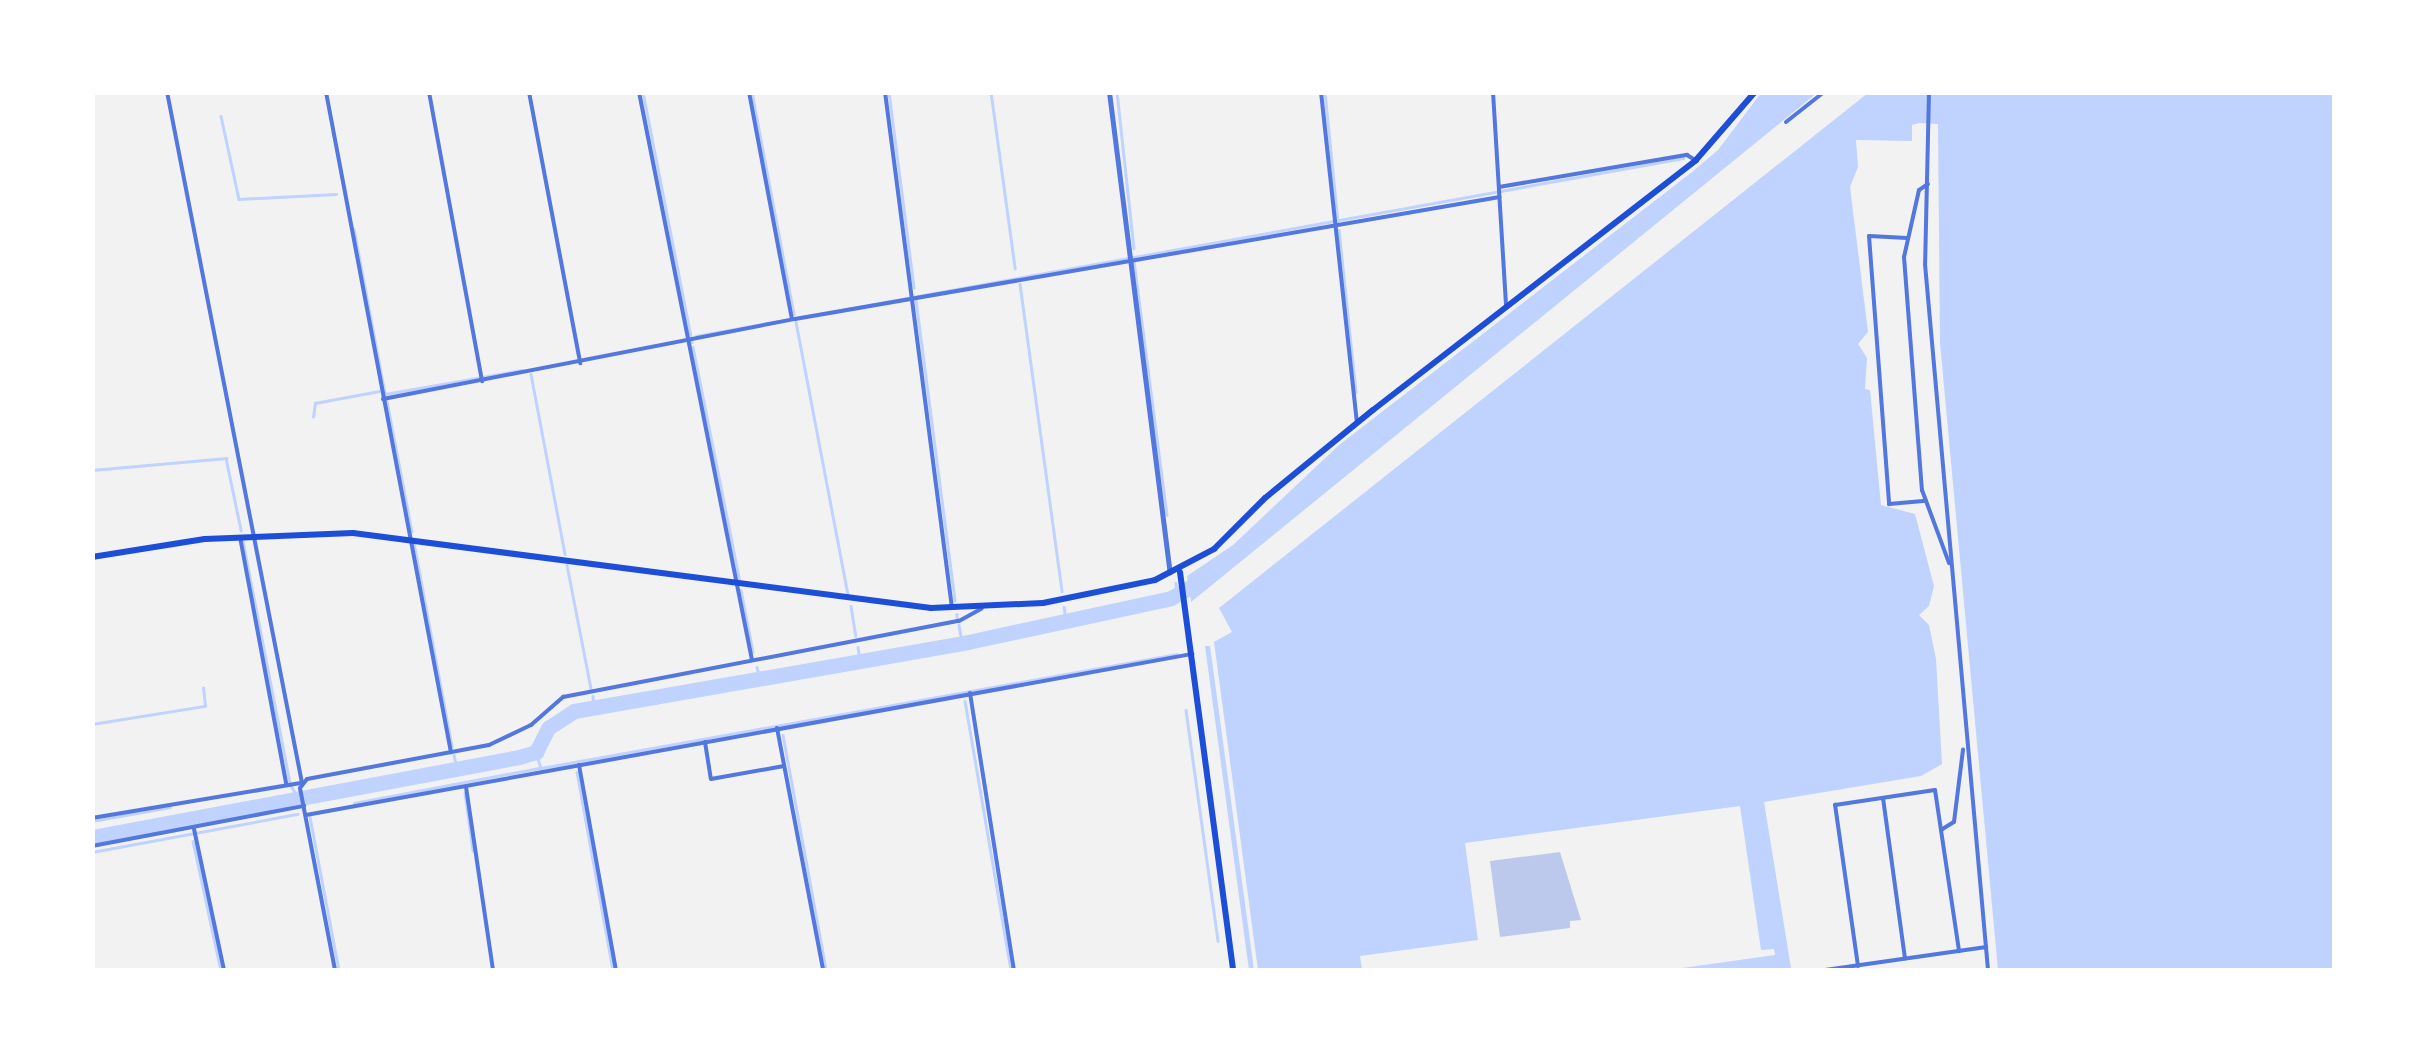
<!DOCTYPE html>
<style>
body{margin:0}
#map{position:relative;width:2427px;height:1063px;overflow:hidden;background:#f2f2f2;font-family:"Titillium Web",sans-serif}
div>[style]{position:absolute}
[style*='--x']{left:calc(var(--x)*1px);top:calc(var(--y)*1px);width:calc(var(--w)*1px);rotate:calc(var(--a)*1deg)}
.water>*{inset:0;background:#bfd3fe}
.stream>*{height:2.5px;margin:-1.25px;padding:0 1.25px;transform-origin:1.25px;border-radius:1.25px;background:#bfd3fe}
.river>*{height:15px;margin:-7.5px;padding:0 7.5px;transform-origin:7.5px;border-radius:7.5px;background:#bfd3fe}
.building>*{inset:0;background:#bdc9ec}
.minor>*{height:4px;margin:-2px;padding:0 2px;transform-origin:2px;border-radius:2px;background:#5277de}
.tertiary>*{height:5px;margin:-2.5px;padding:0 2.5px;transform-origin:2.5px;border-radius:2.5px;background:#5277de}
.secondary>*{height:6px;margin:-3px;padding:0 3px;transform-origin:3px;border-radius:3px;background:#1d4ed8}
span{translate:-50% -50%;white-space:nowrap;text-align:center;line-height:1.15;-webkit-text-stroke:10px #fff;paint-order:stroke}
.frame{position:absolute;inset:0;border:95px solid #fff;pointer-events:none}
</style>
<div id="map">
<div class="water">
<div style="clip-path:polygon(1761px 93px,1817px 93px,1191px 602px,1187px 576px,1233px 545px,1339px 445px,1692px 172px,1718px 150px)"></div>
<div style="clip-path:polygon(1868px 93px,2334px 93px,2334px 970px,1998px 970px,1940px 343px,1938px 124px,1919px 123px,1912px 125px,1912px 141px,1856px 140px,1858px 167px,1850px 187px,1868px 332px,1858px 344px,1867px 358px,1865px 389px,1870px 390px,1881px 505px,1915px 514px,1934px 586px,1929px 606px,1919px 615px,1929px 625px,1936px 659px,1942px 764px,1921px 776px,1764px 802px,1791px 968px,1668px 970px,1775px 955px,1774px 949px,1761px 950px,1740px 806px,1465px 843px,1478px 940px,1360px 956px,1362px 970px,1258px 970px,1214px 642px,1232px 632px,1219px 608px)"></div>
<div style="clip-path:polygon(1205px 646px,1210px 646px,1254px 970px,1249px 970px)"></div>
</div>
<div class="stream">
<div style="--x:643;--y:92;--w:255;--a:78.9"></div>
<div style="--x:752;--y:92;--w:226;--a:79.3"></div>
<div style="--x:889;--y:92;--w:197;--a:82.7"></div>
<div style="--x:991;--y:92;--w:178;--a:82.2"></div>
<div style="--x:1117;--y:92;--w:157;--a:83.8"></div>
<div style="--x:1325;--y:92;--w:131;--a:84.3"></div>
<div style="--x:221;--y:116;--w:85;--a:77.8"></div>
<div style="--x:239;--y:199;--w:97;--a:-3"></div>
<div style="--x:354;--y:229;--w:167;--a:79.3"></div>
<div style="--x:1339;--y:230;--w:163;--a:84"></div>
<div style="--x:1134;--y:261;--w:256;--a:82.6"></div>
<div style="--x:1020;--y:284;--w:310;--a:82.2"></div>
<div style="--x:916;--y:300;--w:303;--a:82.6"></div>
<div style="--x:796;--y:322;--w:277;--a:79.2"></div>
<div style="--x:696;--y:336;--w:1003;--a:-10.22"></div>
<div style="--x:693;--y:347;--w:236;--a:78.7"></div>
<div style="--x:531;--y:374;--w:183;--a:79.3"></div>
<div style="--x:385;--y:394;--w:139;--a:-9.9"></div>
<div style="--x:387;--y:401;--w:133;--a:79.2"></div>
<div style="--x:313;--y:417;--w:14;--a:-82"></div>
<div style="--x:315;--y:403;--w:65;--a:-10.6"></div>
<div style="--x:92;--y:470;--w:135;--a:-5.1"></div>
<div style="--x:226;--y:458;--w:74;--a:78.2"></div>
<div style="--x:243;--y:541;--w:247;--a:79"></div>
<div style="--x:414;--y:543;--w:207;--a:79.4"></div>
<div style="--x:567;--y:565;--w:125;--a:79"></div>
<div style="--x:1176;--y:583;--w:12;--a:81"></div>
<div style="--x:741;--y:590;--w:63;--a:79"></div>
<div style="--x:851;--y:606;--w:30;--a:81"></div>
<div style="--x:1064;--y:607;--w:13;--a:81"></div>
<div style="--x:957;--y:614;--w:3;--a:90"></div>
<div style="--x:959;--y:625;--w:17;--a:80"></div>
<div style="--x:858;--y:647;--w:12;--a:81"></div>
<div style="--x:757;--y:667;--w:8;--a:76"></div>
<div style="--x:593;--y:696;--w:10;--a:84"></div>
<div style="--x:965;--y:701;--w:273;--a:80.3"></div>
<div style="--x:1186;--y:710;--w:233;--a:82.1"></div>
<div style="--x:92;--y:724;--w:114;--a:-9.1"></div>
<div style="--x:205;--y:706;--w:18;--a:-96"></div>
<div style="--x:783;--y:735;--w:239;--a:79.6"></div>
<div style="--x:536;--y:752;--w:17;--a:73"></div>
<div style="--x:541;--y:768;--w:646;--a:-10.16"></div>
<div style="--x:454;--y:755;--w:14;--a:78"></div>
<div style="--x:577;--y:772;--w:201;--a:79.7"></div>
<div style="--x:291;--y:785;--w:15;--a:62"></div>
<div style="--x:465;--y:793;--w:58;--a:82"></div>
<div style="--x:354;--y:803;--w:188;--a:-10.7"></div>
<div style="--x:310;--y:817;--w:156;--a:79.3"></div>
<div style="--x:92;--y:821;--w:79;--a:-10.2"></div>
<div style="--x:193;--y:841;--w:132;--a:77.8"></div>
<div style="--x:92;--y:852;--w:209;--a:-10.5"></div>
</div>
<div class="river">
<div style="--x:92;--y:837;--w:434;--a:-10.6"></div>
<div style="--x:519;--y:757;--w:18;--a:-16"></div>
<div style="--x:536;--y:752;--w:27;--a:-63"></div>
<div style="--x:548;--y:728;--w:31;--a:-33"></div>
<div style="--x:574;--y:711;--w:400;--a:-9.9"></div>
<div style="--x:968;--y:642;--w:208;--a:-12.2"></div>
<div style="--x:1171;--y:598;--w:38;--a:-30"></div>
</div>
<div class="building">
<div style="clip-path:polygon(1560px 852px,1581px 920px,1570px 921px,1570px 928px,1500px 937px,1490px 861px)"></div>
</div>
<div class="minor">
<div style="--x:326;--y:92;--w:672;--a:79.28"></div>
<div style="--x:429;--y:92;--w:294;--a:79.6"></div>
<div style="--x:529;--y:92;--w:276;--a:79.3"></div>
<div style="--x:639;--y:92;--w:579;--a:78.75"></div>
<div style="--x:749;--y:92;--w:231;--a:79.3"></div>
<div style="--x:885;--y:92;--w:520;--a:82.6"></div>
<div style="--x:1321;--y:92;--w:331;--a:83.8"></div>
<div style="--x:1493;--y:92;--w:215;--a:86.5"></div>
<div style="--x:1929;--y:92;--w:172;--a:91.3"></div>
<div style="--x:1925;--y:264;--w:709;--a:84.9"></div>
<div style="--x:1786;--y:122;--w:48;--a:-38.3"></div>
<div style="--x:1928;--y:184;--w:11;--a:146"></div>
<div style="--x:1919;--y:190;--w:69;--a:102.6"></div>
<div style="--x:1904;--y:257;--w:234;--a:85.6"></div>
<div style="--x:1922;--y:490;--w:78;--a:69.7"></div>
<div style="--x:1499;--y:187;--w:191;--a:-9.7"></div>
<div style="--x:1687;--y:155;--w:9;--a:32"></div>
<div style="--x:1907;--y:238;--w:38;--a:-177"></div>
<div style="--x:1869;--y:236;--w:269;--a:85.7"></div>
<div style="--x:1889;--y:504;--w:37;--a:-5"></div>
<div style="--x:383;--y:399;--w:420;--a:-11"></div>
<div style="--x:795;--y:319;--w:715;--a:-9.82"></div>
<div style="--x:240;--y:537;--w:250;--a:79.4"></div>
<div style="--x:970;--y:693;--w:280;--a:81"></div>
<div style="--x:777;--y:728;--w:246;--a:79.2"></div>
<div style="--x:705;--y:742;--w:37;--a:81"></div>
<div style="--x:711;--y:779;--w:74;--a:-10.1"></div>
<div style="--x:579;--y:765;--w:208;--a:79.8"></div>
<div style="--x:466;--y:787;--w:185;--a:81.6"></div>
<div style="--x:1883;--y:798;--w:162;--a:82.2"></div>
<div style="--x:306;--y:815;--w:901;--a:-10.3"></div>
<div style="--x:92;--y:818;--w:213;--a:-9.5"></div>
<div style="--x:302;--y:783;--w:704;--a:-101.05"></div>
<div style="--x:194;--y:829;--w:144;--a:78"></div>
<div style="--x:1941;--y:830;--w:15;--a:-32"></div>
<div style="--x:1954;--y:822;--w:73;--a:-82.9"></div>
<div style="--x:92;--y:846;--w:216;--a:-10.7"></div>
<div style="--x:1858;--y:966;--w:163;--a:-98.1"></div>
<div style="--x:1835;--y:805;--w:101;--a:-8.5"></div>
<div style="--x:1935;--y:790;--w:163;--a:81.5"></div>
<div style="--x:335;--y:970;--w:185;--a:-100.9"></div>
<div style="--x:300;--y:788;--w:11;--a:-52"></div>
<div style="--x:307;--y:779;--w:185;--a:-10.6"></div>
<div style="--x:489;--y:745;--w:47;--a:-25.5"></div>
<div style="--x:531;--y:725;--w:43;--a:-41.2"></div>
<div style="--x:563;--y:697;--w:403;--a:-10.9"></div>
<div style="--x:959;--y:621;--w:26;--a:-29"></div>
<div style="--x:1825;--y:970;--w:163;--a:-8.1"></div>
</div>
<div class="tertiary">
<div style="--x:1109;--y:92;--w:484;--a:82.8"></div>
</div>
<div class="secondary">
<div style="--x:92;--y:557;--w:114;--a:-9.1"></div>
<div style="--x:205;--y:539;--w:148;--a:-2.3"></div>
<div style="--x:353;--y:533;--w:583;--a:7.39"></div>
<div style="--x:931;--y:608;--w:112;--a:-2.6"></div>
<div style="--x:1043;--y:603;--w:114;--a:-11.6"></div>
<div style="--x:1155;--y:580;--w:67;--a:-27.7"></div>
<div style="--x:1214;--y:549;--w:72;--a:-45"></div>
<div style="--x:1265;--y:498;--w:139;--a:-39.2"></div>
<div style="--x:1373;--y:410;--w:408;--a:-37.7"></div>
<div style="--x:1696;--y:160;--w:90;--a:-49.1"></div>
<div style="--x:1180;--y:572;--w:402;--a:82.4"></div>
</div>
<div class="frame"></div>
</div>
